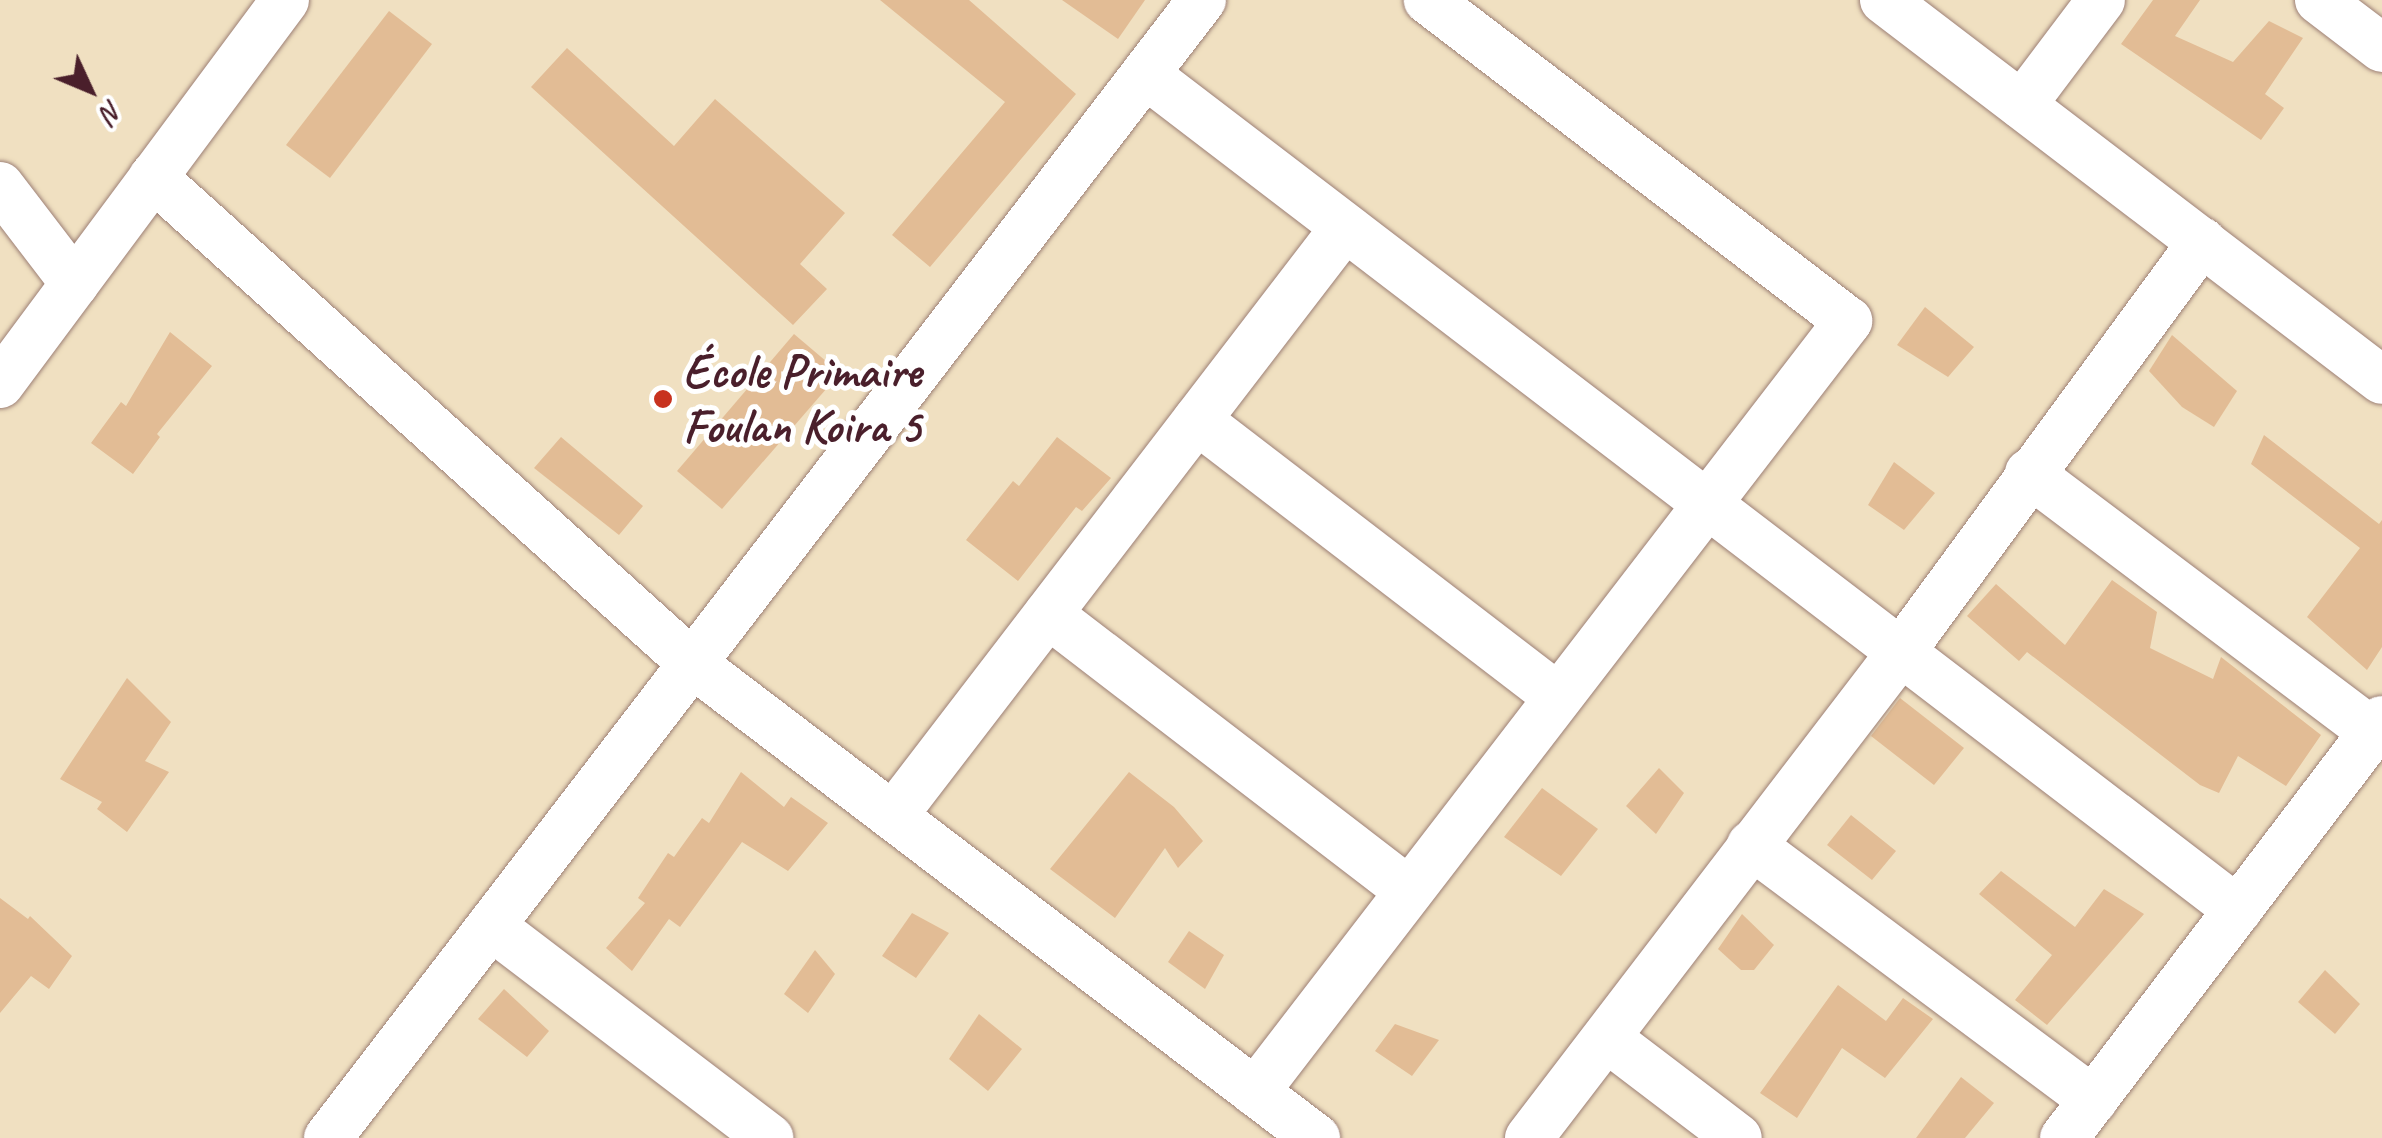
<!DOCTYPE html>
<meta charset="utf-8">
<style>
body{margin:0}
#map{position:relative;width:2382px;height:1138px;overflow:hidden;background:#f0e0c1;font-family:Caveat,sans-serif}
div>[style]{position:absolute}
[style*='--x']{left:calc(var(--x)*1px);top:calc(var(--y)*1px);width:calc(var(--w)*1px);rotate:calc(var(--a)*1deg)}
.building>*{inset:0;background:#e2bc95}
.roads{filter:drop-shadow(0 0 2px #9d8076) drop-shadow(0 0 2px #9d8076)}
.minor>*{height:48px;margin:-24px;padding:0 24px;transform-origin:24px;border-radius:24px;background:#fff}
.dots>*{width:28px;height:28px;translate:-50% -50%;box-sizing:border-box;border:5px solid #fff;border-radius:50%}
span{translate:-50% -50%;white-space:nowrap;text-align:center;line-height:1.15;-webkit-text-stroke:10px #fff;paint-order:stroke}
.poi-label{font-size:48px;color:#4a1f2b;font-weight:700}
.left{translate:0 -50%;text-align:left}
.north{position:absolute;left:40px;top:40px;width:100px;height:100px;-webkit-text-stroke:8px #fff;paint-order:stroke;rotate:134deg;font-size:28px;font-weight:700;line-height:40px;text-align:center;color:#4a1f2b}
.north::after{content:'';display:block;margin:auto;width:35px;height:45px;background:#4a1f2b;clip-path:polygon(50% 0,100% 100%,50% 72%,0 100%)}
</style>
<div id="map">
<div class="building">
<div style="clip-path:polygon(880px 0,969px 0,1076px 94px,930px 267px,892px 235px,1005px 102px)"></div>
<div style="clip-path:polygon(1062px 0,1145px 0,1118px 39px)"></div>
<div style="clip-path:polygon(2153px 0,2200px 0,2175px 36px,2233px 62px,2269px 21px,2303px 38px,2265px 94px,2284px 108px,2261px 140px,2121px 44px)"></div>
<div style="clip-path:polygon(389px 11px,432px 44px,330px 178px,286px 145px)"></div>
<div style="clip-path:polygon(567px 48px,674px 146px,715px 99px,845px 213px,800px 264px,827px 289px,793px 325px,531px 87px)"></div>
<div style="clip-path:polygon(1925px 307px,1974px 347px,1948px 377px,1897px 345px)"></div>
<div style="clip-path:polygon(170px 332px,212px 366px,157px 434px,160px 437px,133px 474px,91px 443px,121px 402px,126px 406px)"></div>
<div style="clip-path:polygon(794px 334px,840px 373px,722px 509px,677px 471px)"></div>
<div style="clip-path:polygon(2172px 335px,2237px 391px,2214px 427px,2182px 407px,2149px 371px)"></div>
<div style="clip-path:polygon(2264px 435px,2379px 524px,2382px 520px,2382px 647px,2367px 670px,2307px 617px,2360px 548px,2251px 464px)"></div>
<div style="clip-path:polygon(561px 437px,643px 506px,619px 535px,534px 468px)"></div>
<div style="clip-path:polygon(1057px 437px,1111px 478px,1082px 511px,1076px 507px,1018px 581px,966px 540px,1013px 481px,1019px 486px)"></div>
<div style="clip-path:polygon(1894px 462px,1935px 493px,1904px 530px,1868px 505px)"></div>
<div style="clip-path:polygon(2112px 580px,2157px 612px,2150px 648px,2213px 679px,2221px 657px,2321px 735px,2286px 786px,2238px 756px,2219px 793px,2200px 785px,2027px 652px,2019px 661px,1967px 616px,1996px 584px,2065px 645px)"></div>
<div style="clip-path:polygon(127px 678px,171px 722px,145px 761px,169px 772px,127px 832px,97px 809px,102px 802px,60px 779px)"></div>
<div style="clip-path:polygon(1900px 698px,1964px 748px,1934px 785px,1871px 736px)"></div>
<div style="clip-path:polygon(1659px 768px,1684px 793px,1656px 834px,1626px 806px)"></div>
<div style="clip-path:polygon(741px 772px,784px 807px,791px 797px,828px 823px,788px 871px,742px 842px,680px 927px,669px 919px,632px 971px,606px 948px,645px 903px,638px 898px,668px 853px,674px 857px,702px 818px,709px 823px)"></div>
<div style="clip-path:polygon(1129px 772px,1174px 807px,1203px 841px,1178px 868px,1165px 848px,1115px 918px,1050px 869px)"></div>
<div style="clip-path:polygon(1542px 788px,1598px 829px,1561px 876px,1504px 837px)"></div>
<div style="clip-path:polygon(1851px 815px,1896px 851px,1872px 880px,1827px 845px)"></div>
<div style="clip-path:polygon(2001px 871px,2075px 927px,2104px 889px,2144px 914px,2047px 1025px,2015px 1000px,2052px 955px,1979px 894px)"></div>
<div style="clip-path:polygon(0 898px,28px 919px,30px 916px,72px 956px,49px 989px,31px 976px,0 1013px)"></div>
<div style="clip-path:polygon(912px 913px,949px 933px,916px 978px,882px 956px)"></div>
<div style="clip-path:polygon(1742px 914px,1774px 945px,1754px 970px,1741px 970px,1718px 949px)"></div>
<div style="clip-path:polygon(1189px 931px,1224px 955px,1205px 989px,1168px 962px)"></div>
<div style="clip-path:polygon(815px 950px,835px 974px,808px 1013px,784px 994px)"></div>
<div style="clip-path:polygon(2325px 970px,2360px 1004px,2335px 1034px,2298px 1002px)"></div>
<div style="clip-path:polygon(1838px 985px,1886px 1021px,1903px 998px,1933px 1019px,1885px 1078px,1842px 1048px,1797px 1118px,1760px 1093px)"></div>
<div style="clip-path:polygon(504px 989px,549px 1031px,527px 1057px,478px 1019px)"></div>
<div style="clip-path:polygon(979px 1014px,1022px 1049px,988px 1091px,949px 1059px)"></div>
<div style="clip-path:polygon(1395px 1024px,1439px 1040px,1412px 1076px,1375px 1051px)"></div>
<div style="clip-path:polygon(1961px 1077px,1994px 1103px,1965px 1138px,1916px 1138px)"></div>
</div>
<div class="roads">
<div class="minor">
<div style="--x:1884;--y:0;--w:626;--a:37.35"></div>
<div style="--x:2319;--y:0;--w:79;--a:37.3"></div>
<div style="--x:1145;--y:74;--w:1376;--a:37.41"></div>
<div style="--x:2022;--y:105;--w:131;--a:-53"></div>
<div style="--x:153;--y:177;--w:727;--a:42.05"></div>
<div style="--x:693;--y:664;--w:783;--a:37.27"></div>
<div style="--x:0;--y:186;--w:123;--a:52.6"></div>
<div style="--x:0;--y:384;--w:478;--a:-53.4"></div>
<div style="--x:1197;--y:420;--w:455;--a:37.5"></div>
<div style="--x:2029;--y:473;--w:431;--a:37"></div>
<div style="--x:1048;--y:614;--w:455;--a:37.5"></div>
<div style="--x:893;--y:816;--w:742;--a:-52.5"></div>
<div style="--x:1751;--y:845;--w:427;--a:36.7"></div>
<div style="--x:491;--y:926;--w:350;--a:37.3"></div>
<div style="--x:1608;--y:1039;--w:163;--a:37.3"></div>
<div style="--x:1255;--y:1092;--w:973;--a:-52.43"></div>
<div style="--x:1848;--y:321;--w:529;--a:-142.61"></div>
<div style="--x:328;--y:1138;--w:1435;--a:-52.48"></div>
<div style="--x:1529;--y:1138;--w:612;--a:-52.57"></div>
<div style="--x:1901;--y:652;--w:509;--a:-53.72"></div>
<div style="--x:2064;--y:1138;--w:525;--a:-52.74"></div>
</div>
</div>
<div class="dots">
<div style="left:663px;top:399px;background:#c8321e"></div>
</div>
<div class="poi-label">
<span class="left" style="left:683px;top:399px">École Primaire<br>Foulan Koira 5</span>
</div>
<div class="north">N</div>
</div>
